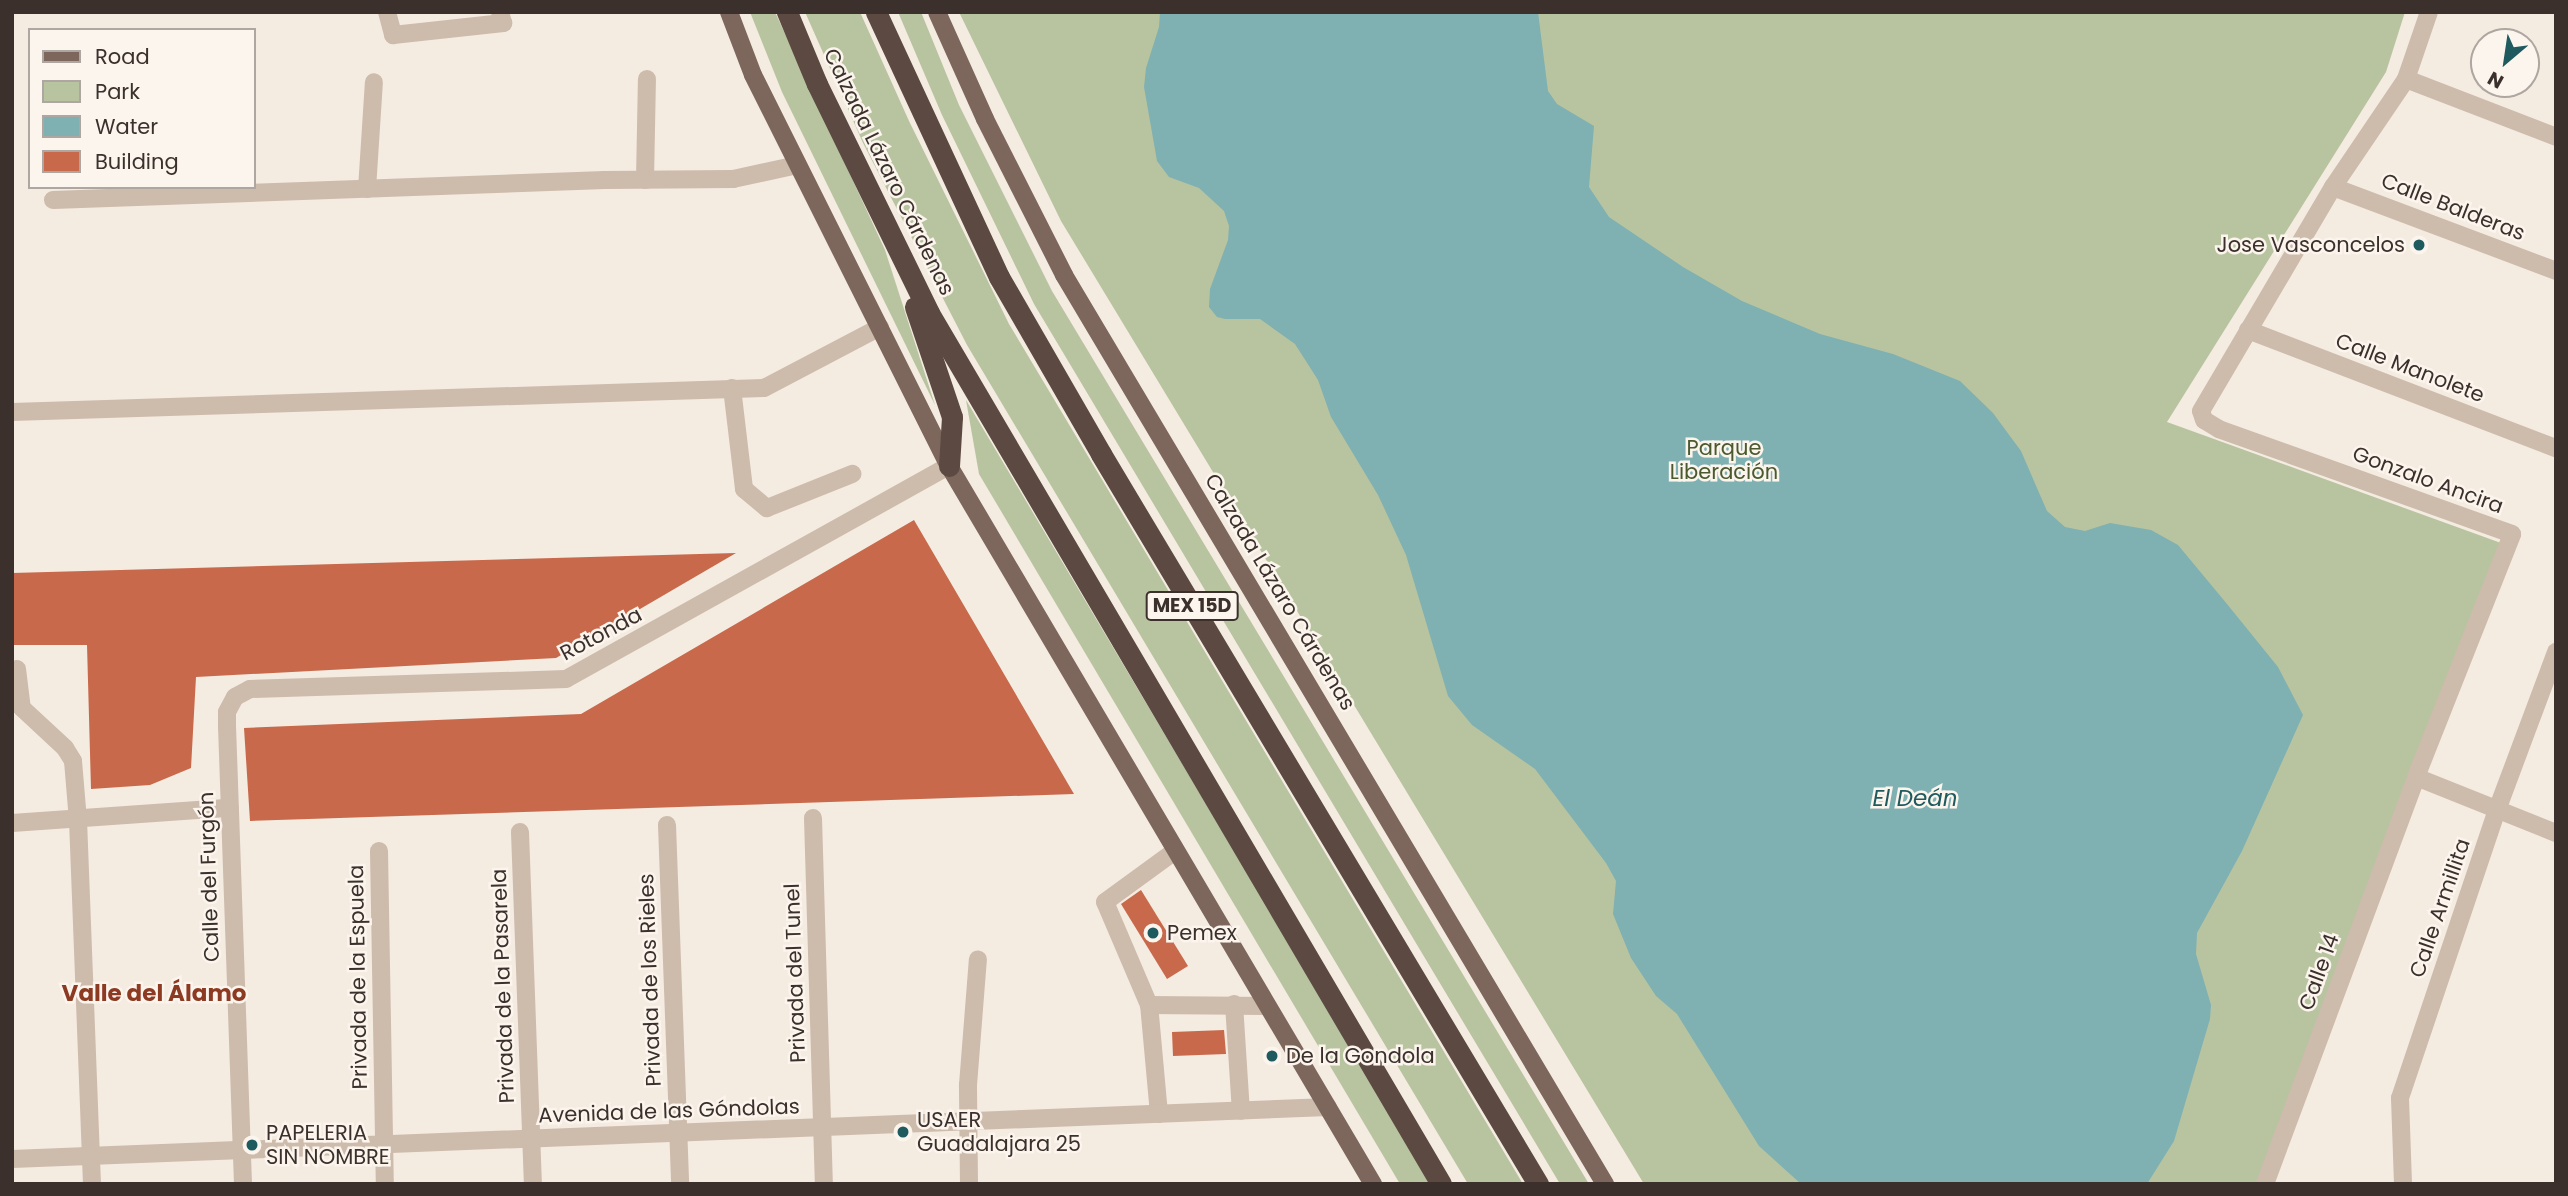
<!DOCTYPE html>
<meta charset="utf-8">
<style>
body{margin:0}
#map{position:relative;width:2568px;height:1196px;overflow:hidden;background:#f4ebe1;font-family:Poppins,sans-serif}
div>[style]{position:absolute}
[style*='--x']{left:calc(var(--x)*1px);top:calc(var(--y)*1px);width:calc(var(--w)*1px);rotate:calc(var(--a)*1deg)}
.green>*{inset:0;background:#b8c4a0}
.water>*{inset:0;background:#7fb0b2}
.building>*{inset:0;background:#c8694b}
.minor>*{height:18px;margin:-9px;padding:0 9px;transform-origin:9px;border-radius:9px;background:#cdbbac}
.major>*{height:18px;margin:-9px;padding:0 9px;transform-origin:9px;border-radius:9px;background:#7d675c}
.highway>*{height:21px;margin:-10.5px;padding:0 10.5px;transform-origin:10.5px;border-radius:10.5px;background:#5c4a42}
.dots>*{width:19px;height:19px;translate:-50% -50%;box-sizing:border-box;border:4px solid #fbf5ee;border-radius:50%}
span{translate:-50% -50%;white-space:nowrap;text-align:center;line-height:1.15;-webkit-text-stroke:5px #fbf5ee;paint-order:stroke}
.shield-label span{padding:2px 5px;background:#fbf5ee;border:2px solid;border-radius:5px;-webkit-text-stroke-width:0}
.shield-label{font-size:19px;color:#3b302b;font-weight:700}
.street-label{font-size:21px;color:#3b302b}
.poi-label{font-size:21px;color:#3b302b}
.right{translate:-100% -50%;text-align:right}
.left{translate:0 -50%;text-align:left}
.park-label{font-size:21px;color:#4a5a2e}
.water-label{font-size:23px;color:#1f5a5e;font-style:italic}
.neighbourhood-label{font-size:23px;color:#8c3b22;font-weight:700}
.frame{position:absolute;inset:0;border:14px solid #3b302b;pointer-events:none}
.legend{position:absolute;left:28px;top:28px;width:228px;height:161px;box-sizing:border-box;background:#fbf5ee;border:2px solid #aea6a0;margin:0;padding:9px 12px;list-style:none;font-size:21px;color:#3b302b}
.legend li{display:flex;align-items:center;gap:14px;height:35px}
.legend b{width:35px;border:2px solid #aea6a0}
.north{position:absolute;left:2470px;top:28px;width:70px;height:70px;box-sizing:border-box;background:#fbf5ee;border:2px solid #aea6a0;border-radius:50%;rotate:209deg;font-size:19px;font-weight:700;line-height:28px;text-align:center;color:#3b302b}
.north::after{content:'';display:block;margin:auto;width:24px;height:32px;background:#1f5a5e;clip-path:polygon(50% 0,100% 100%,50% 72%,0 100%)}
</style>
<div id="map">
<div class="green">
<div style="clip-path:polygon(750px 12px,775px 12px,885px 250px,935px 405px,782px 92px)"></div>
<div style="clip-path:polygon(805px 12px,860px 12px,909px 121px,1009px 324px,1523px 1184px,1468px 1184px,967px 345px,863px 143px)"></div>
<div style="clip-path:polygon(898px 12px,921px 12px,959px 105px,1052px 291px,1589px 1184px,1560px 1184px,1034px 304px,942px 115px)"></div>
<div style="clip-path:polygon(959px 12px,2405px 12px,2386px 72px,2167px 422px,2501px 543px,2260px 1184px,1644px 1184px,1061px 221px)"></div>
<div style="clip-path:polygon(966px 400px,1432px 1184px,1400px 1184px,979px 474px)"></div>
</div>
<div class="water">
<div style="clip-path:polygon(1160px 12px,1538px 12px,1548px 91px,1557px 104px,1594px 126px,1589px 187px,1609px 217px,1683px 267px,1742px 301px,1820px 334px,1893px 354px,1960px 381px,1993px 413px,2021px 451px,2047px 511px,2065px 527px,2085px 531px,2110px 523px,2151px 530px,2178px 545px,2227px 604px,2278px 667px,2303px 715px,2242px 851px,2197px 933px,2196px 954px,2211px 1005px,2210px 1019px,2174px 1141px,2147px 1184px,1801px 1184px,1759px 1146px,1677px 1014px,1656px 996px,1631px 958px,1613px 914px,1616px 881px,1606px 863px,1535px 769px,1472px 725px,1448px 696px,1406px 555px,1378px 495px,1331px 417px,1318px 380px,1295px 344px,1260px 319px,1225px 319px,1217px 317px,1209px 307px,1210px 289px,1228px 240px,1229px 226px,1224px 211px,1199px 188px,1169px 177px,1157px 161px,1144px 87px,1146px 68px,1159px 27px)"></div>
</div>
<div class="building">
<div style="clip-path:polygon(914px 520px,1074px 794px,250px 821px,244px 728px,581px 714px)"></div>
<div style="clip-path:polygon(736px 553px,556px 658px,196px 677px,191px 768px,150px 785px,91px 789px,87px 645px,12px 645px,12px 573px)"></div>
<div style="clip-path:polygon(1141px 890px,1188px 966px,1167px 979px,1121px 904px)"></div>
<div style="clip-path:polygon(1224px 1030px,1226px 1054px,1173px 1056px,1172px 1032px)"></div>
</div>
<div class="minor">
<div style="--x:387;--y:12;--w:24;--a:75"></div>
<div style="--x:393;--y:35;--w:111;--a:-6.2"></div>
<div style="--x:503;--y:23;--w:11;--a:-105"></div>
<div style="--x:2406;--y:79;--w:161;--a:21.1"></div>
<div style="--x:645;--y:180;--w:101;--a:-88.9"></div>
<div style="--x:2333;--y:187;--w:238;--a:20.6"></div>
<div style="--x:367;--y:189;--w:107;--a:-86.3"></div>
<div style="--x:53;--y:200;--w:552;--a:-2.08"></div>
<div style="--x:605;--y:180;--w:128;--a:-0.4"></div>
<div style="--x:733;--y:179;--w:66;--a:-12.2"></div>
<div style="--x:2248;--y:330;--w:330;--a:21"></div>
<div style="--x:732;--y:388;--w:102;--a:83.2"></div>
<div style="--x:744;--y:489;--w:30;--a:40"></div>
<div style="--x:767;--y:508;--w:92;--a:-21.8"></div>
<div style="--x:12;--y:412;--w:752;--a:-1.83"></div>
<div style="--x:764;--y:388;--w:131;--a:-27.7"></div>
<div style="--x:17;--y:669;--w:39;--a:83"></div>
<div style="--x:22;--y:708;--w:59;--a:42.9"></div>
<div style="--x:65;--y:748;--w:15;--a:58"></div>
<div style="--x:73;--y:761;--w:59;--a:85.2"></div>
<div style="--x:78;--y:820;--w:364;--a:87.8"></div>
<div style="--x:2416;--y:777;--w:151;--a:21.8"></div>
<div style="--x:813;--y:818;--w:366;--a:88.3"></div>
<div style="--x:12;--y:823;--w:218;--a:-4"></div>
<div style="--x:667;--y:825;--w:359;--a:87.9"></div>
<div style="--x:520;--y:832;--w:352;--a:87.9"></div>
<div style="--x:379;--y:851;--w:333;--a:89"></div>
<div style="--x:1234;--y:1004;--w:107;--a:86.3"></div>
<div style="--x:1149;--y:1005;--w:112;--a:-113.1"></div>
<div style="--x:1105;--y:902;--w:87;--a:-36.1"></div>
<div style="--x:1159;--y:1114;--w:109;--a:-95.2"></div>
<div style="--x:1149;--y:1005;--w:117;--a:0.5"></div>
<div style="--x:12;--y:1159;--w:1317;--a:-2.26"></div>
<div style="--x:243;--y:1184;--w:457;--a:-92"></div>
<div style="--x:227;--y:727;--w:15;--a:-90"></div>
<div style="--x:227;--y:712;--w:17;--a:-62"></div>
<div style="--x:235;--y:697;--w:17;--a:-28"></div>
<div style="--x:250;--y:689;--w:316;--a:-1.8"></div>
<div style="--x:566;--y:679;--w:438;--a:-29.1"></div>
<div style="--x:969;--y:1184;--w:99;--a:-90.6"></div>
<div style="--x:968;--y:1085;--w:126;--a:-85.5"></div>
<div style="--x:2265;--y:1184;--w:434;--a:-69.6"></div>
<div style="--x:2416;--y:777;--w:261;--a:-68.4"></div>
<div style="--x:2512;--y:534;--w:311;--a:-160.3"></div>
<div style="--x:2219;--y:429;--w:17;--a:-149"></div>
<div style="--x:2204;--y:420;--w:9;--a:-108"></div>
<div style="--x:2201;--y:411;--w:260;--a:-59.5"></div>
<div style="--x:2333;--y:187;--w:130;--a:-55.9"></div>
<div style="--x:2406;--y:79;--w:71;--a:-71.1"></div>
<div style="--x:2403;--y:1184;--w:86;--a:-92"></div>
<div style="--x:2400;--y:1098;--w:304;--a:-71.4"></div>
<div style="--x:2497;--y:810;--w:169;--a:-69.5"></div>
</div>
<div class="major">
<div style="--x:729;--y:12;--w:67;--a:69.1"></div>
<div style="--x:753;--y:75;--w:437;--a:63.4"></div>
<div style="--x:949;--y:466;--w:834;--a:59.44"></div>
<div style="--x:937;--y:12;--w:117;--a:65.8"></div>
<div style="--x:985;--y:119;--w:175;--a:63.1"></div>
<div style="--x:1064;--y:275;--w:1058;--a:59.24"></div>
</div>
<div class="highway">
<div style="--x:787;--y:12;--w:78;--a:67.4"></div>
<div style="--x:817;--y:84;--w:255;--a:63.9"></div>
<div style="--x:929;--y:313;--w:1010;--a:59.55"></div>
<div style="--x:876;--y:12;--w:292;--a:65.1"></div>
<div style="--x:999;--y:277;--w:204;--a:60"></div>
<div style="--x:1101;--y:454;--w:851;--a:59.09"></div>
<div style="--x:915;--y:307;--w:116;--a:71.4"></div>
<div style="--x:952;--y:417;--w:49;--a:93.5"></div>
</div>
<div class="dots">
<div style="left:2419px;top:245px;background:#1f5a5e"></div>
<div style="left:1153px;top:933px;background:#1f5a5e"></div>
<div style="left:1272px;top:1056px;background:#1f5a5e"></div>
<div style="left:903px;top:1132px;background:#1f5a5e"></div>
<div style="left:252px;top:1145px;background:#1f5a5e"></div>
</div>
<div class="shield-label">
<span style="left:1192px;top:606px">MEX 15D</span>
</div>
<div class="street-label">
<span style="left:889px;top:172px;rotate:64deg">Calzada Lázaro Cárdenas</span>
<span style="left:2453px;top:207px;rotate:21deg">Calle Balderas</span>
<span style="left:2410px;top:368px;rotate:21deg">Calle Manolete</span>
<span style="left:2428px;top:480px;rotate:20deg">Gonzalo Ancira</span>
<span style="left:1280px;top:592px;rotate:59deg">Calzada Lázaro Cárdenas</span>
<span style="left:601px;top:634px;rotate:-28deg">Rotonda</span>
<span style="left:209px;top:877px;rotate:-92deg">Calle del Furgón</span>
<span style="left:2440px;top:908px;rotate:-71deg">Calle Armillita</span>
<span style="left:2319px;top:972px;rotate:-70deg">Calle 14</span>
<span style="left:795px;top:973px;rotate:-92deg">Privada del Tunel</span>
<span style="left:358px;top:977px;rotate:-91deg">Privada de la Espuela</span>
<span style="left:650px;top:980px;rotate:-92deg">Privada de los Rieles</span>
<span style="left:503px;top:986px;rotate:-92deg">Privada de la Pasarela</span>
<span style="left:669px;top:1111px;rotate:-2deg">Avenida de las Góndolas</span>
</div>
<div class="poi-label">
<span class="right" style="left:2405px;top:245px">Jose Vasconcelos</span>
<span class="left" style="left:1167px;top:933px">Pemex</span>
<span class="left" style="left:1286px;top:1056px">De la Gondola</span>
<span class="left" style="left:917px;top:1132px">USAER<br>Guadalajara 25</span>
<span class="left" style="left:266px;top:1145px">PAPELERIA<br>SIN NOMBRE</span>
</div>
<div class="park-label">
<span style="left:1724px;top:460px">Parque<br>Liberación</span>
</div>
<div class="water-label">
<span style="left:1915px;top:798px">El Deán</span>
</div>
<div class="neighbourhood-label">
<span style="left:154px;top:993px">Valle del Álamo</span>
</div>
<div class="frame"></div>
<ul class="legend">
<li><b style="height:9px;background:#7d675c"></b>Road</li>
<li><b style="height:19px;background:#b8c4a0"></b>Park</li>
<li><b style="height:19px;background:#7fb0b2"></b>Water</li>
<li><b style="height:19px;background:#c8694b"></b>Building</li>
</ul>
<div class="north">N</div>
</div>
